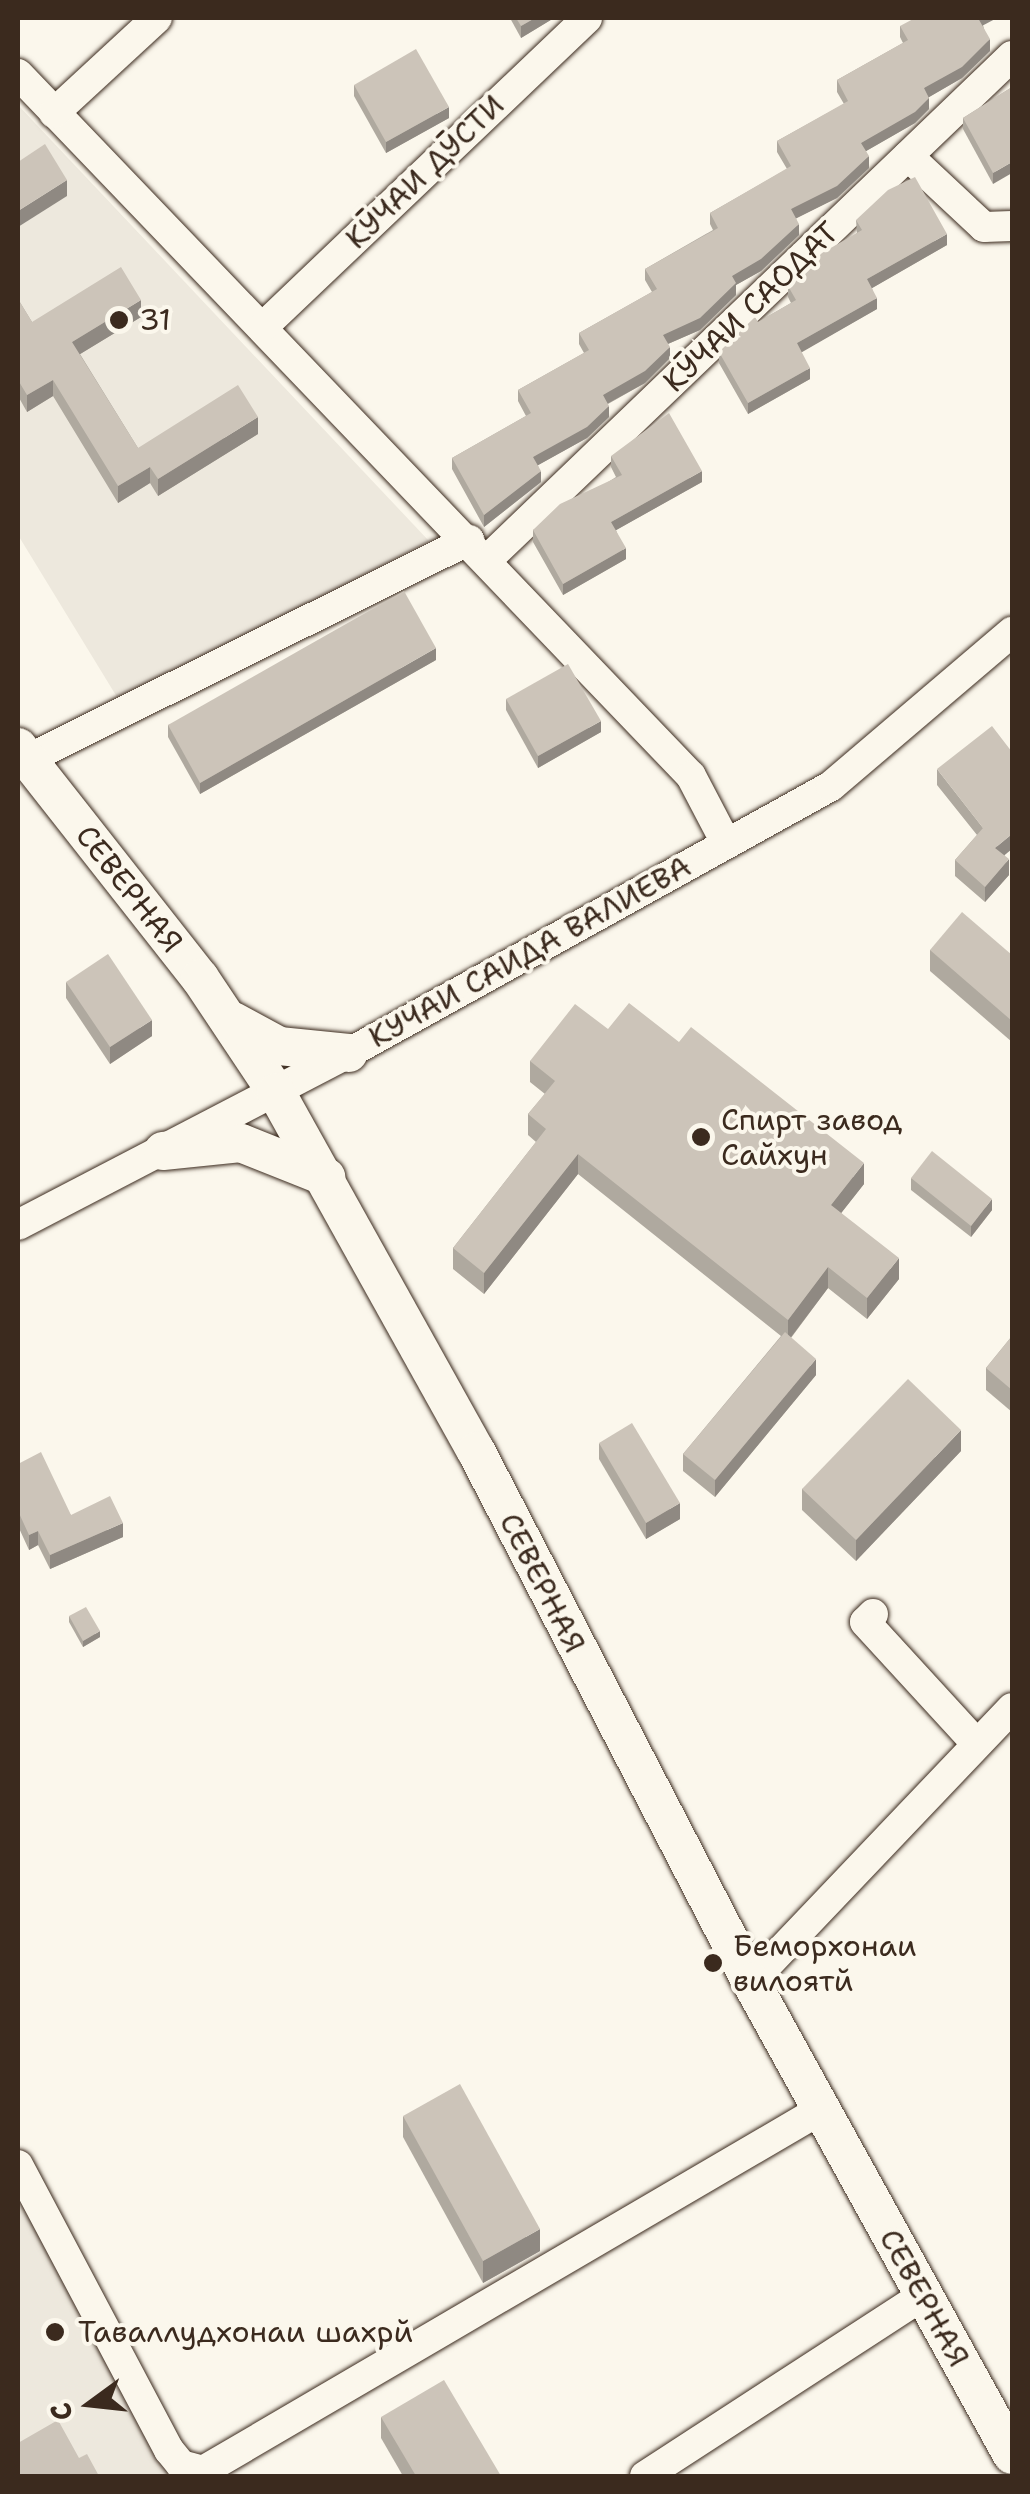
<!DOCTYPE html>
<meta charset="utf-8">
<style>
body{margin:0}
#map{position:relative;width:1030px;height:2494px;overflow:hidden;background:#fbf7ec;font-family:"Shantell Sans",sans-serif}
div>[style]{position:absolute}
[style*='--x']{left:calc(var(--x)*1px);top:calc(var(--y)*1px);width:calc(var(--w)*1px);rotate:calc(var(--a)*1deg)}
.built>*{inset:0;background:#ede8dd}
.roads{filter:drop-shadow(0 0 2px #3b2a1e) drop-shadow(0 0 2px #3b2a1e)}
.minor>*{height:30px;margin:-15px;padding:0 15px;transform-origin:15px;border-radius:15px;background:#fbf7ec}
.major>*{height:38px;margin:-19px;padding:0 19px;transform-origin:19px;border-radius:19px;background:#fbf7ec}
.wall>*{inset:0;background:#afa99f}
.shaded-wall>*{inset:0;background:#8f8982}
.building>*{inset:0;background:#ccc4b9}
.dots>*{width:28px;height:28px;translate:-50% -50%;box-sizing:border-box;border:5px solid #fbf7ec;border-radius:50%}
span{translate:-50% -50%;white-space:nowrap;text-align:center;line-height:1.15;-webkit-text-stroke:8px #fbf7ec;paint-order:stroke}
.street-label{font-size:30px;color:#3b2a1e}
.poi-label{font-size:30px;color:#3b2a1e}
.left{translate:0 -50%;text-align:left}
.frame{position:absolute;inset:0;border:20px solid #3b2a1e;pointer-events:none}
.north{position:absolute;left:40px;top:2354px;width:100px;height:100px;-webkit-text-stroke:8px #fbf7ec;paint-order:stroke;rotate:255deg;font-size:28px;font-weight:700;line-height:40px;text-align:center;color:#3b2a1e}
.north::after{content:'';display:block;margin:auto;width:35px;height:45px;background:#3b2a1e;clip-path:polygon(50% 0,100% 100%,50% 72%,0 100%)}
</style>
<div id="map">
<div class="built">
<div style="clip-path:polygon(18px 105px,429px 541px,120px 702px,18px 535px)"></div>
<div style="clip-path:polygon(18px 2187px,169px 2476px,18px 2476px)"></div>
</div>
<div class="roads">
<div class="minor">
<div style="--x:18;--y:74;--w:972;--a:46.21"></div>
<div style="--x:691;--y:776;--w:76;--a:62.4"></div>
<div style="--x:54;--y:113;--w:140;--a:-42.7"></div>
<div style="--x:908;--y:156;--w:104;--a:43.1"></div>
<div style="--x:984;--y:227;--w:28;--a:-2"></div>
<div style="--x:264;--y:326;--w:446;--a:-43.6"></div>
<div style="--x:489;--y:558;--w:725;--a:-43.83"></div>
<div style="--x:26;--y:760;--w:495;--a:-26.4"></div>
<div style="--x:18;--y:1225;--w:373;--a:-27.5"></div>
<div style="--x:349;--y:1053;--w:551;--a:-28.98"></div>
<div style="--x:831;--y:786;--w:238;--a:-40.4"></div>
<div style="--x:873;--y:1614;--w:11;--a:135"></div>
<div style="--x:865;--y:1622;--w:164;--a:47.5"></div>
<div style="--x:751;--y:1982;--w:378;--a:-46.4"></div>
<div style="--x:18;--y:2165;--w:323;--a:62.1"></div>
<div style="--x:169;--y:2450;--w:19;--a:51"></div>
<div style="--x:181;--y:2465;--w:23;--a:15"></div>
<div style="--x:203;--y:2471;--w:717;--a:-30.32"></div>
<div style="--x:645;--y:2476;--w:330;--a:-33"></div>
</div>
<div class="major">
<div style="--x:18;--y:747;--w:294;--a:51.8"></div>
<div style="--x:200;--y:978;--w:137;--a:56.3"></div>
<div style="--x:276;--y:1092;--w:411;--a:60.9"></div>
<div style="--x:476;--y:1451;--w:598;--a:62.62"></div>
<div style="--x:751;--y:1982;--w:540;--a:61.11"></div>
<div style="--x:233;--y:1021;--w:52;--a:28.5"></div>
<div style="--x:279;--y:1046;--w:70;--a:5.7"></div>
<div style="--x:163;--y:1151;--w:78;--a:-5.9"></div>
<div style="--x:241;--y:1143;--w:92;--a:21.8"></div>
</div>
</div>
<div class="wall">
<div style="clip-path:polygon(510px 18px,554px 18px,521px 38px)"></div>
<div style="clip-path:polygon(983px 25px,990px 51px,962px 78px,929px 97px,929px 109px,915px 123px,866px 151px,869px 168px,837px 198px,796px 218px,799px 235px,761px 271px,736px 285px,736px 295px,700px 330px,668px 344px,670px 358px,645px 383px,608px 404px,609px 417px,587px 438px,538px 465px,541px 482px,484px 527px,452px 469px,452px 458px,526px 416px,518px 401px,518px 390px,584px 353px,579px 344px,579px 333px,652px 292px,645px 280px,645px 269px,713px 230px,710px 224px,710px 213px,787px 169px,777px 152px,777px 141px,844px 104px,837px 92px,837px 80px,903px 43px,900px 37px,900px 26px)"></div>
<div style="clip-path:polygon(354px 85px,449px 118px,386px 153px,354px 96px)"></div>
<div style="clip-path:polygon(1012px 87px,993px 184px,963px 129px,963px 118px)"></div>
<div style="clip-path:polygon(856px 220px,947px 245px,872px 288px,877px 309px,801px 352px,810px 379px,748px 414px,719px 363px,719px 352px,758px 322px,791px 303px,788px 297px,788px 286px,857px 233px)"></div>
<div style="clip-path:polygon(18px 299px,32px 322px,141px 317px,80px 354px,138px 448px,258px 434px,158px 496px,150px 483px,118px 503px,53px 396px,27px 412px,18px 396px)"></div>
<div style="clip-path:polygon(611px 456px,702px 482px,616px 530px,626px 559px,563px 595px,533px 542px,533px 530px,616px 477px,611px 467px)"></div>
<div style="clip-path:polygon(436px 660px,200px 794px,168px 737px,168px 725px)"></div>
<div style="clip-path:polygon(506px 699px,601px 732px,538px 768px,506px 710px)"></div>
<div style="clip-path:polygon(937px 769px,1005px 856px,1009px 875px,985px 902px,955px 876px,955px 860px,977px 835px,937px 785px)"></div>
<div style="clip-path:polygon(930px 950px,1012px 955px,1012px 1042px,930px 971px)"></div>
<div style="clip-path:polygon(66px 982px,152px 1036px,110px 1064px,66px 998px)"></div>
<div style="clip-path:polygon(608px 1029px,864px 1184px,841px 1213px,899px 1279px,867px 1319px,828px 1288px,791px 1338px,816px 1375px,715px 1497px,683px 1471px,683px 1454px,781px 1336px,578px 1174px,484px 1294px,453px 1269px,453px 1248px,536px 1142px,528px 1135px,528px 1114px,545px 1094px,530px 1082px,530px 1061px)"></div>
<div style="clip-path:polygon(911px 1178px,992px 1210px,971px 1237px,911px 1190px)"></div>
<div style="clip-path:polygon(1012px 1336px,1012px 1412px,986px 1390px,986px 1368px)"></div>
<div style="clip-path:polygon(599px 1443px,680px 1519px,646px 1539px,599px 1459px)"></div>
<div style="clip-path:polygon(961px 1451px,856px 1561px,802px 1510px,802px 1489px)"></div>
<div style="clip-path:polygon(18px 1464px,71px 1515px,123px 1537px,50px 1569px,38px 1545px,29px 1550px,18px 1526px)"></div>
<div style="clip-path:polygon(69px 1616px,100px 1637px,83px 1647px,69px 1622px)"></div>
<div style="clip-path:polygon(403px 2116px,540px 2251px,483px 2283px,403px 2137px)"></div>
<div style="clip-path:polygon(381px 2417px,501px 2476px,403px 2476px,381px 2438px)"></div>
</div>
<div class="shaded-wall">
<div style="clip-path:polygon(535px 18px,554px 18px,521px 38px,521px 26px)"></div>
<div style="clip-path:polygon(978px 18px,997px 18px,978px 28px)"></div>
<div style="clip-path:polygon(990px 39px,990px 51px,962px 78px,924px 100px,924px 88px)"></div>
<div style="clip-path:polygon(929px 98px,929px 109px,915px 123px,861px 154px,861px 143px)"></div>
<div style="clip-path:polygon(449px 107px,449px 118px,386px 153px,386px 142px)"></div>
<div style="clip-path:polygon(869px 156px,869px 168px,837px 198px,791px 221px,791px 209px)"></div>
<div style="clip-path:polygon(1012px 162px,1012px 173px,993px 184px,993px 173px)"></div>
<div style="clip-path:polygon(67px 180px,67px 196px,18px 227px,18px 211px)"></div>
<div style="clip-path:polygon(799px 224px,799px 235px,761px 271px,736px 285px,736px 295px,700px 330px,663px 346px,663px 335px,732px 276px)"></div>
<div style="clip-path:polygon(947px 234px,947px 245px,867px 291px,867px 279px)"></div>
<div style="clip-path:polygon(877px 298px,877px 309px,797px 355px,797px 343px)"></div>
<div style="clip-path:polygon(141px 300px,141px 317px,72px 359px,72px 342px)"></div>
<div style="clip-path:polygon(670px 347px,670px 358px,645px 383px,603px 406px,603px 395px)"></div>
<div style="clip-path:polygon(810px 368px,810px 379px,748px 414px,748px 403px)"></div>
<div style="clip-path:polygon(53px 380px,53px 396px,27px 412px,27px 395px)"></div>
<div style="clip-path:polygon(609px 406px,609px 417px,587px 438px,533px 468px,533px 457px)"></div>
<div style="clip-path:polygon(258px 417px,258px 434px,158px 496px,158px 479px)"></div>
<div style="clip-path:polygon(150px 467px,150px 483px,118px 503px,118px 486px)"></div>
<div style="clip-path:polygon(541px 471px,541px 482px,484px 527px,484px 515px)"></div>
<div style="clip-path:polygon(702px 471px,702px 482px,611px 533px,611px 522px)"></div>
<div style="clip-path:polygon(626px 548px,626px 559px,563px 595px,563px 584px)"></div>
<div style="clip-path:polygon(436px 648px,436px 660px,200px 794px,200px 783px)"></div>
<div style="clip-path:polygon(601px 721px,601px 732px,538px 768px,538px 756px)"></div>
<div style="clip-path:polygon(1012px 834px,1012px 849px,995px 863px,995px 848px)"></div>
<div style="clip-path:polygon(1009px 859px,1009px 875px,985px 902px,985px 887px)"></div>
<div style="clip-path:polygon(152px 1020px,152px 1036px,110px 1064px,110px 1047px)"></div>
<div style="clip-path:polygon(578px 1154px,578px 1174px,484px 1294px,484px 1273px)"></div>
<div style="clip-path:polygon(864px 1163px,864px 1184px,831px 1226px,831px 1205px)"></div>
<div style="clip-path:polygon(992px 1199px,992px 1210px,971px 1237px,971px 1226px)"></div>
<div style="clip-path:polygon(899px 1258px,899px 1279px,867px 1319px,867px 1298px)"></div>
<div style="clip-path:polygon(828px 1267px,828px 1288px,788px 1341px,788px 1320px)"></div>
<div style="clip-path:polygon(816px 1359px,816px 1375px,715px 1497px,715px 1480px)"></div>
<div style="clip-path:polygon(961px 1430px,961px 1451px,856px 1561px,856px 1540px)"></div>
<div style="clip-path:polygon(680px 1503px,680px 1519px,646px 1539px,646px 1523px)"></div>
<div style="clip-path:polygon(123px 1523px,123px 1537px,50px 1569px,50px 1555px)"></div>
<div style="clip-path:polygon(38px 1531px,38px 1545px,29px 1550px,29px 1535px)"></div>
<div style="clip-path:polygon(100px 1631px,100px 1637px,83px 1647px,83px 1641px)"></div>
<div style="clip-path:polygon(540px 2229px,540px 2251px,483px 2283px,483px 2261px)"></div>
</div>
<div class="building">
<div style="clip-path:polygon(516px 18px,535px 18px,521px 26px)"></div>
<div style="clip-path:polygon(915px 18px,978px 18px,990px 39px,962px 67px,924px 88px,929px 98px,915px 112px,861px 143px,869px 156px,837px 186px,791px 209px,799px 224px,761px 259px,732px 276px,736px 283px,700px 318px,663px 335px,670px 347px,645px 371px,603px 395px,609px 406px,587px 427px,533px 457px,541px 471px,484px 515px,452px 458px,531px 413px,518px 390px,589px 350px,579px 333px,657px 289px,645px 269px,718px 228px,710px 213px,791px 166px,777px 141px,848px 101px,837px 80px,908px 40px,900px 26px)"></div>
<div style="clip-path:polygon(416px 49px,449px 107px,386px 142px,354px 85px)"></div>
<div style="clip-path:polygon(1012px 87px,1012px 162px,993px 173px,963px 118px)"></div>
<div style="clip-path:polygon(45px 144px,67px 180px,18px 211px,18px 162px)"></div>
<div style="clip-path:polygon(915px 177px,947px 234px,867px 279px,877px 298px,797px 343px,810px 368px,748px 403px,719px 352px,755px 317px,758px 322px,796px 300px,788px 286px,822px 253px,862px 230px,856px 220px,888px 190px)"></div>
<div style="clip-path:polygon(121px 267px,141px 300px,72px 342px,138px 448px,238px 385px,258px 417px,158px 479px,150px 467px,118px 486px,53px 380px,27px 395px,18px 380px,18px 299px,32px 322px)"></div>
<div style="clip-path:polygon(669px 413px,702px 471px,611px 522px,626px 548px,563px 584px,533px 530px,560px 504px,622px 475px,611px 456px)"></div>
<div style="clip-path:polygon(404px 591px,436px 648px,200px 783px,168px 725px)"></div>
<div style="clip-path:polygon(568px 664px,601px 721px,538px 756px,506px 699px)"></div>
<div style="clip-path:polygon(992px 726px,1012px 752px,1012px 834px,995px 848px,1009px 859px,985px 887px,955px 860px,983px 828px,937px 769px)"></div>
<div style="clip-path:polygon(962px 912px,1012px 955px,1012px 1021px,930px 950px)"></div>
<div style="clip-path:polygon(108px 954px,152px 1020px,110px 1047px,66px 982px)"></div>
<div style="clip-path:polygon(629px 1003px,679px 1042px,691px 1027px,864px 1163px,831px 1205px,899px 1258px,867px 1298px,828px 1267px,788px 1320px,578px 1154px,484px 1273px,453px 1248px,546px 1129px,528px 1114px,555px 1081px,530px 1061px,575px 1004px,608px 1029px)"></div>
<div style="clip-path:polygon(932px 1151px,992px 1199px,971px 1226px,911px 1178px)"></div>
<div style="clip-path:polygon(785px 1332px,816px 1359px,715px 1480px,683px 1454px)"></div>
<div style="clip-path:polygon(1012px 1336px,1012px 1390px,986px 1368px)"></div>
<div style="clip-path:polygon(908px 1379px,961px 1430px,856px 1540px,802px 1489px)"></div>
<div style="clip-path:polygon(632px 1423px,680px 1503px,646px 1523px,599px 1443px)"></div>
<div style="clip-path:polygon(41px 1452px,71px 1515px,110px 1496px,123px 1523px,50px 1555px,38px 1531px,29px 1535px,18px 1511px,18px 1464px)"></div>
<div style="clip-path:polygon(86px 1607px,100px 1631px,83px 1641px,69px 1616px)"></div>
<div style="clip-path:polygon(460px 2084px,540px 2229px,483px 2261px,403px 2116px)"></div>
<div style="clip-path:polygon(444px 2380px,501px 2476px,416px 2476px,381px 2417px)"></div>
<div style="clip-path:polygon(58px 2420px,79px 2458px,87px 2454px,99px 2476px,18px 2476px,18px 2443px)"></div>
</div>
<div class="dots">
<div style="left:119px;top:320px;background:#3b2a1e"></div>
<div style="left:701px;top:1137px;background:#3b2a1e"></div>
<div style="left:713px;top:1963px;background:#3b2a1e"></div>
<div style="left:55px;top:2332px;background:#3b2a1e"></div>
</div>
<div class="street-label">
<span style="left:425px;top:172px;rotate:-44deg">КӮЧАИ ДӮСТИ</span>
<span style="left:751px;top:307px;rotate:-44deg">КӮЧАИ САОДАТ</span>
<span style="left:129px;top:889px;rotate:52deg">СЕВЕРНАЯ</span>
<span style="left:530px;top:952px;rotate:-29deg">КУЧАИ САИДА ВАЛИЕВА</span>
<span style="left:542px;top:1583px;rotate:63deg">СЕВЕРНАЯ</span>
<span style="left:924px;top:2298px;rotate:61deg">СЕВЕРНАЯ</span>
</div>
<div class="poi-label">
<span class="left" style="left:139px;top:320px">31</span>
<span class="left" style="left:721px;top:1137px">Спирт завод<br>Сайхун</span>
<span class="left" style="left:733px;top:1963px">Беморхонаи<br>вилоятй</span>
<span class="left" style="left:78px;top:2332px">Таваллудхонаи шахрй</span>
</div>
<div class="frame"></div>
<div class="north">С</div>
</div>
